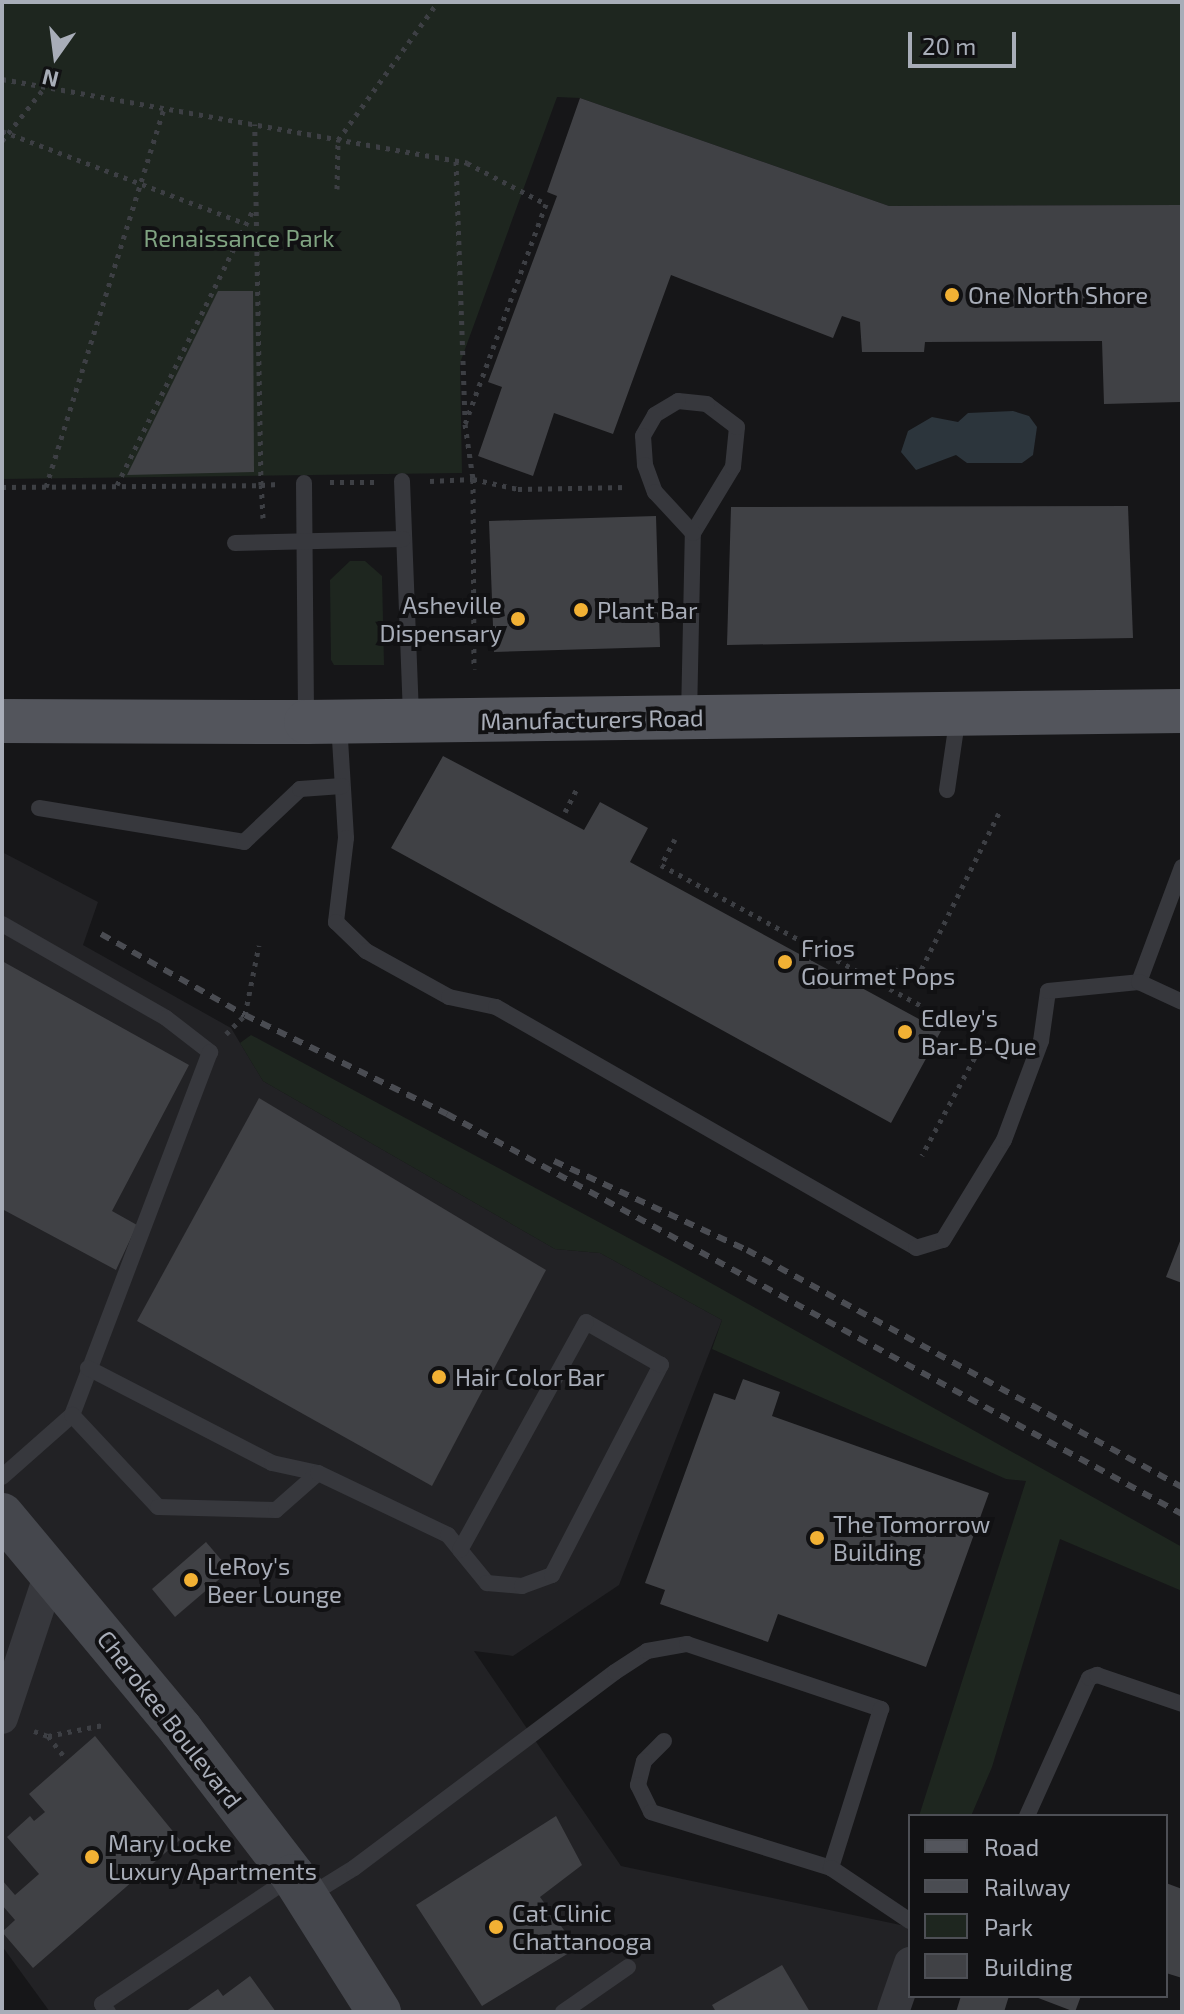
<!DOCTYPE html>
<style>
body{margin:0}
#map{position:relative;width:1184px;height:2014px;overflow:hidden;background:#161618;font-family:"Exo 2",sans-serif}
div>[style]{position:absolute}
[style*='--x']{left:calc(var(--x)*1px);top:calc(var(--y)*1px);width:calc(var(--w)*1px);rotate:calc(var(--a)*1deg)}
.built>*{inset:0;background:#222225}
.green>*{inset:0;background:#1e261f}
.water>*{inset:0;background:#2c353c}
.building>*{inset:0;background:#404145}
.path>*{height:5px;margin-top:-2.5px;transform-origin:0;background:repeating-linear-gradient(90deg,#3d3f44 0 4px,transparent 0 10px)}
.lane>*{height:16px;margin:-8px;padding:0 8px;transform-origin:8px;border-radius:8px;background:#37383d}
.street>*{height:32px;margin:-16px;padding:0 16px;transform-origin:16px;border-radius:16px;background:#37383d}
.secondary>*{height:44px;margin:-22px;padding:0 22px;transform-origin:22px;border-radius:22px;background:#45474d}
.primary>*{height:44px;margin:-22px;padding:0 22px;transform-origin:22px;border-radius:22px;background:#53555c}
.rail>*{height:6px;margin-top:-3px;transform-origin:0;background:repeating-linear-gradient(90deg,#4a4c52 0 10px,transparent 0 18px)}
.dots>*{width:22px;height:22px;translate:-50% -50%;box-sizing:border-box;border:4px solid #111113;border-radius:50%}
span{translate:-50% -50%;white-space:nowrap;text-align:center;line-height:1.15;-webkit-text-stroke:8px #111113;paint-order:stroke}
.park-label{font-size:24px;color:#7fa381}
.poi-label{font-size:24px;color:#a8adb8}
.left{translate:0 -50%;text-align:left}
.right{translate:-100% -50%;text-align:right}
.street-label{font-size:24px;color:#a8adb8}
.frame{position:absolute;inset:0;border:4px solid #a8adb8;pointer-events:none}
.legend{position:absolute;left:908px;top:1814px;width:260px;height:184px;box-sizing:border-box;background:#111113;border:2px solid #4d4f55;margin:0;padding:10px 14px;list-style:none;font-size:24px;color:#a8adb8}
.legend li{display:flex;align-items:center;gap:16px;height:40px}
.legend b{width:40px;border:2px solid #4d4f55}
.north{position:absolute;left:16px;top:16px;width:80px;height:80px;-webkit-text-stroke:6px #111113;paint-order:stroke;rotate:194deg;font-size:22px;font-weight:700;line-height:32px;text-align:center;color:#a8adb8}
.north::after{content:'';display:block;margin:auto;width:28px;height:36px;background:#a8adb8;clip-path:polygon(50% 0,100% 100%,50% 72%,0 100%)}
.scale{position:absolute;left:908px;top:32px;width:108px;height:36px;box-sizing:border-box;border:4px solid #a8adb8;border-top:0;padding-left:10px;font-size:24px;line-height:28px;white-space:nowrap;color:#a8adb8;-webkit-text-stroke:6px #111113;paint-order:stroke}
</style>
<div id="map">
<div class="built">
<div style="clip-path:polygon(2px 852px,98px 902px,83px 945px,231px 1028px,263px 1081px,555px 1249px,600px 1253px,722px 1320px,619px 1585px,513px 1656px,474px 1651px,621px 1866px,910px 1927px,910px 1963px,893px 2012px,50px 2012px,2px 1946px)"></div>
</div>
<div class="green">
<div style="clip-path:polygon(2px 2px,1182px 2px,1182px 205px,889px 206px,580px 98px,557px 97px,460px 363px,462px 473px,2px 479px)"></div>
<div style="clip-path:polygon(350px 561px,365px 561px,382px 576px,384px 665px,334px 665px,331px 660px,330px 580px)"></div>
<div style="clip-path:polygon(251px 1035px,675px 1263px,1182px 1547px,1182px 1591px,1060px 1539px,992px 1767px,971px 1816px,919px 1816px,1026px 1481px,1006px 1479px,712px 1349px,722px 1320px,600px 1253px,555px 1249px,263px 1081px,240px 1043px)"></div>
</div>
<div class="water">
<div style="clip-path:polygon(1013px 411px,1029px 416px,1037px 427px,1033px 455px,1022px 463px,967px 463px,956px 455px,916px 470px,901px 452px,908px 431px,932px 417px,958px 422px,968px 413px)"></div>
</div>
<div class="building">
<div style="clip-path:polygon(580px 98px,889px 206px,1181px 205px,1180px 402px,1104px 404px,1102px 341px,925px 342px,924px 352px,862px 352px,860px 322px,842px 316px,833px 338px,671px 275px,613px 434px,554px 413px,533px 476px,478px 456px,502px 387px,488px 382px,557px 196px,547px 192px)"></div>
<div style="clip-path:polygon(218px 291px,253px 291px,254px 472px,127px 475px)"></div>
<div style="clip-path:polygon(1128px 506px,1133px 638px,727px 645px,731px 507px)"></div>
<div style="clip-path:polygon(656px 516px,660px 647px,494px 652px,489px 521px)"></div>
<div style="clip-path:polygon(443px 756px,584px 830px,600px 802px,648px 828px,630px 862px,941px 1031px,891px 1123px,391px 848px)"></div>
<div style="clip-path:polygon(2px 961px,189px 1065px,112px 1211px,137px 1225px,116px 1270px,2px 1209px)"></div>
<div style="clip-path:polygon(259px 1098px,546px 1270px,432px 1486px,137px 1321px)"></div>
<div style="clip-path:polygon(1182px 1236px,1182px 1283px,1166px 1277px)"></div>
<div style="clip-path:polygon(743px 1379px,780px 1392px,772px 1416px,989px 1493px,926px 1667px,778px 1614px,768px 1642px,660px 1604px,665px 1590px,645px 1583px,714px 1393px,735px 1400px)"></div>
<div style="clip-path:polygon(206px 1542px,230px 1570px,175px 1617px,152px 1589px)"></div>
<div style="clip-path:polygon(95px 1736px,180px 1840px,33px 1968px,2px 1932px,15px 1920px,2px 1905px,2px 1880px,15px 1895px,39px 1874px,7px 1837px,30px 1816px,34px 1821px,45px 1812px,29px 1794px)"></div>
<div style="clip-path:polygon(556px 1816px,582px 1865px,540px 1897px,577px 1948px,482px 2006px,416px 1905px)"></div>
<div style="clip-path:polygon(1166px 1883px,1182px 1889px,1182px 1978px,1166px 1973px)"></div>
<div style="clip-path:polygon(782px 1965px,810px 2012px,716px 2012px,712px 2005px)"></div>
<div style="clip-path:polygon(250px 1976px,276px 2012px,185px 2012px,218px 1989px,223px 1996px)"></div>
<div style="clip-path:polygon(961px 1996px,1009px 1996px,1004px 2012px,956px 2012px)"></div>
<div style="clip-path:polygon(1033px 1996px,1081px 1996px,1075px 2012px)"></div>
</div>
<div class="path">
<div style="--x:2;--y:79;--w:473;--a:10.2"></div>
<div style="--x:467;--y:163;--w:89;--a:27.4"></div>
<div style="--x:546;--y:204;--w:234;--a:110.2"></div>
<div style="--x:465;--y:424;--w:56;--a:81.7"></div>
<div style="--x:473;--y:479;--w:190;--a:89.7"></div>
<div style="--x:2;--y:131;--w:259;--a:20.8"></div>
<div style="--x:2;--y:141;--w:69;--a:-51.5"></div>
<div style="--x:456;--y:161;--w:258;--a:88"></div>
<div style="--x:337;--y:189;--w:49;--a:-88.8"></div>
<div style="--x:338;--y:140;--w:170;--a:-54.1"></div>
<div style="--x:430;--y:481;--w:43;--a:-2.7"></div>
<div style="--x:473;--y:479;--w:46;--a:12.5"></div>
<div style="--x:518;--y:489;--w:110;--a:-1"></div>
<div style="--x:330;--y:482;--w:47;--a:0"></div>
<div style="--x:117;--y:485;--w:309;--a:-63.7"></div>
<div style="--x:2;--y:487;--w:259;--a:-0.4"></div>
<div style="--x:261;--y:485;--w:361;--a:-91"></div>
<div style="--x:46;--y:487;--w:396;--a:-72.7"></div>
<div style="--x:263;--y:518;--w:33;--a:-93"></div>
<div style="--x:261;--y:485;--w:17;--a:-3"></div>
<div style="--x:565;--y:812;--w:29;--a:-63"></div>
<div style="--x:675;--y:839;--w:30;--a:118"></div>
<div style="--x:661;--y:865;--w:367;--a:28.4"></div>
<div style="--x:984;--y:1040;--w:131;--a:118.3"></div>
<div style="--x:917;--y:978;--w:186;--a:-63.6"></div>
<div style="--x:887;--y:986;--w:21;--a:-65"></div>
<div style="--x:226;--y:1034;--w:27;--a:-45"></div>
<div style="--x:245;--y:1015;--w:71;--a:-78.7"></div>
<div style="--x:34;--y:1731;--w:15;--a:20"></div>
<div style="--x:48;--y:1736;--w:28;--a:52"></div>
<div style="--x:48;--y:1736;--w:56;--a:-11.3"></div>
</div>
<div class="lane">
<div style="--x:402;--y:481;--w:239;--a:87.8"></div>
<div style="--x:304;--y:483;--w:237;--a:89.5"></div>
<div style="--x:235;--y:543;--w:168;--a:-1.4"></div>
<div style="--x:689;--y:717;--w:184;--a:-88.8"></div>
<div style="--x:693;--y:533;--w:77;--a:-58.8"></div>
<div style="--x:733;--y:467;--w:40;--a:-84.3"></div>
<div style="--x:737;--y:427;--w:38;--a:-143"></div>
<div style="--x:707;--y:404;--w:29;--a:-174"></div>
<div style="--x:678;--y:401;--w:27;--a:149"></div>
<div style="--x:655;--y:415;--w:24;--a:120"></div>
<div style="--x:643;--y:436;--w:29;--a:86"></div>
<div style="--x:645;--y:465;--w:29;--a:70"></div>
<div style="--x:655;--y:492;--w:56;--a:47.2"></div>
<div style="--x:339;--y:723;--w:115;--a:86.5"></div>
<div style="--x:346;--y:838;--w:85;--a:96.8"></div>
<div style="--x:336;--y:922;--w:42;--a:44"></div>
<div style="--x:366;--y:951;--w:95;--a:29"></div>
<div style="--x:449;--y:997;--w:48;--a:12"></div>
<div style="--x:496;--y:1007;--w:484;--a:29.8"></div>
<div style="--x:916;--y:1248;--w:28;--a:-17"></div>
<div style="--x:943;--y:1240;--w:117;--a:-58.6"></div>
<div style="--x:1004;--y:1140;--w:106;--a:-69.5"></div>
<div style="--x:1041;--y:1041;--w:50;--a:-82"></div>
<div style="--x:1048;--y:991;--w:91;--a:-5.6"></div>
<div style="--x:947;--y:790;--w:76;--a:-81.7"></div>
<div style="--x:39;--y:808;--w:208;--a:9.4"></div>
<div style="--x:244;--y:842;--w:77;--a:-43.4"></div>
<div style="--x:300;--y:789;--w:42;--a:-4.1"></div>
<div style="--x:1182;--y:867;--w:123;--a:110.5"></div>
<div style="--x:1139;--y:982;--w:47;--a:24.9"></div>
<div style="--x:2;--y:924;--w:189;--a:29.8"></div>
<div style="--x:166;--y:1018;--w:56;--a:37.7"></div>
<div style="--x:210;--y:1052;--w:388;--a:110.8"></div>
<div style="--x:88;--y:1368;--w:207;--a:27.3"></div>
<div style="--x:272;--y:1463;--w:47;--a:12.3"></div>
<div style="--x:2;--y:1477;--w:94;--a:-41.5"></div>
<div style="--x:72;--y:1415;--w:126;--a:46.9"></div>
<div style="--x:158;--y:1507;--w:118;--a:1.5"></div>
<div style="--x:276;--y:1510;--w:56;--a:-41.4"></div>
<div style="--x:318;--y:1473;--w:144;--a:25.5"></div>
<div style="--x:448;--y:1535;--w:19;--a:51"></div>
<div style="--x:460;--y:1550;--w:43;--a:50.7"></div>
<div style="--x:487;--y:1583;--w:35;--a:5"></div>
<div style="--x:522;--y:1586;--w:32;--a:-20"></div>
<div style="--x:552;--y:1575;--w:237;--a:-62.6"></div>
<div style="--x:661;--y:1365;--w:86;--a:-150.2"></div>
<div style="--x:586;--y:1322;--w:260;--a:118.9"></div>
<div style="--x:664;--y:1741;--w:28;--a:135"></div>
<div style="--x:644;--y:1761;--w:25;--a:104"></div>
<div style="--x:638;--y:1785;--w:30;--a:64"></div>
<div style="--x:651;--y:1812;--w:189;--a:17.3"></div>
<div style="--x:1027;--y:1816;--w:151;--a:-65.8"></div>
<div style="--x:1089;--y:1678;--w:9;--a:-21"></div>
<div style="--x:1097;--y:1675;--w:90;--a:18.8"></div>
<div style="--x:307;--y:1897;--w:55;--a:-31.7"></div>
<div style="--x:354;--y:1868;--w:326;--a:-36.9"></div>
<div style="--x:615;--y:1672;--w:38;--a:-33"></div>
<div style="--x:647;--y:1651;--w:41;--a:-9.9"></div>
<div style="--x:687;--y:1644;--w:205;--a:18.5"></div>
<div style="--x:881;--y:1709;--w:167;--a:107.5"></div>
<div style="--x:831;--y:1868;--w:95;--a:33.9"></div>
<div style="--x:108;--y:2012;--w:10;--a:-127"></div>
<div style="--x:102;--y:2004;--w:229;--a:-33.8"></div>
<div style="--x:563;--y:2012;--w:79;--a:-34.7"></div>
</div>
<div class="street">
<div style="--x:2;--y:1718;--w:155;--a:-71.6"></div>
<div style="--x:893;--y:2012;--w:52;--a:-70.9"></div>
</div>
<div class="secondary">
<div style="--x:2;--y:1515;--w:280;--a:50.2"></div>
<div style="--x:181;--y:1730;--w:184;--a:52.5"></div>
<div style="--x:293;--y:1876;--w:161;--a:57.7"></div>
</div>
<div class="primary">
<div style="--x:2;--y:721;--w:304;--a:0.2"></div>
<div style="--x:306;--y:722;--w:876;--a:-0.72"></div>
</div>
<div class="rail">
<div style="--x:101;--y:934;--w:165;--a:29.4"></div>
<div style="--x:245;--y:1015;--w:225;--a:26.1"></div>
<div style="--x:447;--y:1114;--w:837;--a:28.56"></div>
<div style="--x:554;--y:1161;--w:213;--a:24.8"></div>
<div style="--x:747;--y:1250;--w:495;--a:28.6"></div>
</div>
<div class="dots">
<div style="left:952px;top:295px;background:#f2b134"></div>
<div style="left:581px;top:610px;background:#f2b134"></div>
<div style="left:518px;top:619px;background:#f2b134"></div>
<div style="left:785px;top:962px;background:#f2b134"></div>
<div style="left:905px;top:1032px;background:#f2b134"></div>
<div style="left:439px;top:1377px;background:#f2b134"></div>
<div style="left:817px;top:1538px;background:#f2b134"></div>
<div style="left:191px;top:1580px;background:#f2b134"></div>
<div style="left:92px;top:1857px;background:#f2b134"></div>
<div style="left:496px;top:1927px;background:#f2b134"></div>
</div>
<div class="park-label">
<span style="left:239px;top:238px">Renaissance Park</span>
</div>
<div class="poi-label">
<span class="left" style="left:968px;top:295px">One North Shore</span>
<span class="right" style="left:502px;top:619px">Asheville<br>Dispensary</span>
<span class="left" style="left:597px;top:610px">Plant Bar</span>
<span class="left" style="left:801px;top:962px">Frios<br>Gourmet Pops</span>
<span class="left" style="left:921px;top:1032px">Edley's<br>Bar-B-Que</span>
<span class="left" style="left:455px;top:1377px">Hair Color Bar</span>
<span class="left" style="left:833px;top:1538px">The Tomorrow<br>Building</span>
<span class="left" style="left:207px;top:1580px">LeRoy's<br>Beer Lounge</span>
<span class="left" style="left:108px;top:1857px">Mary Locke<br>Luxury Apartments</span>
<span class="left" style="left:512px;top:1927px">Cat Clinic<br>Chattanooga</span>
</div>
<div class="street-label">
<span style="left:592px;top:719px;rotate:-1deg">Manufacturers Road</span>
<span style="left:170px;top:1719px;rotate:52deg">Cherokee Boulevard</span>
</div>
<div class="frame"></div>
<ul class="legend">
<li><b style="height:10px;background:#53555c"></b>Road</li>
<li><b style="height:10px;background:#4a4c52"></b>Railway</li>
<li><b style="height:22px;background:#1e261f"></b>Park</li>
<li><b style="height:22px;background:#404145"></b>Building</li>
</ul>
<div class="north">N</div>
<div class="scale">20 m</div>
</div>
